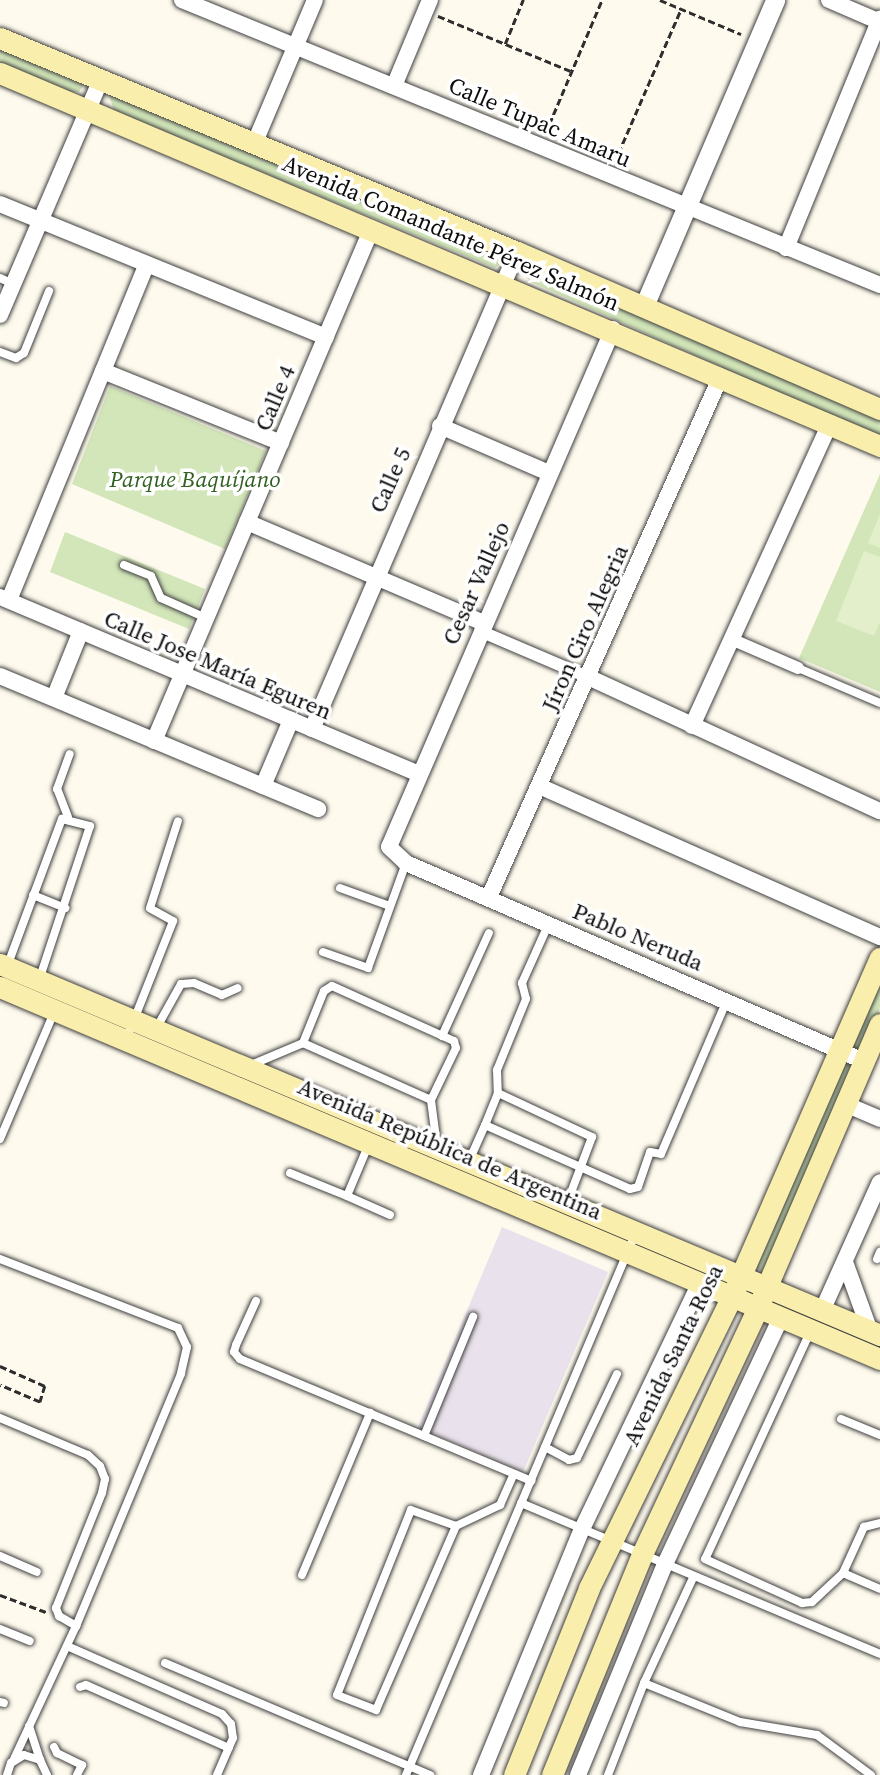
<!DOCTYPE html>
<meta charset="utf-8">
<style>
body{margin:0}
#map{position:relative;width:880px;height:1775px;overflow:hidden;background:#fefaed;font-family:"Source Serif 4",serif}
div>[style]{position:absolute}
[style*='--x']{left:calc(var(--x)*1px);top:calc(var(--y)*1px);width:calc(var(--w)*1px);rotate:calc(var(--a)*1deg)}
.industrial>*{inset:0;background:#e9e1eb}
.green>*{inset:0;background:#d2e6b9}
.pitch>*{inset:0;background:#e3eeca}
.path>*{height:2.5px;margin-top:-1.25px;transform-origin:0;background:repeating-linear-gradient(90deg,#2e2e2e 0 7px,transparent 0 10.5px)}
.roads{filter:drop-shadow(0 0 2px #3f3f3f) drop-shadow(0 0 2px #3f3f3f)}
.service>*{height:8px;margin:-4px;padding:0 4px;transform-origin:4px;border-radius:4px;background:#fff}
.pedestrian>*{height:12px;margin:-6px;padding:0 6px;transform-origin:6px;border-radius:6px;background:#fff}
.minor>*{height:16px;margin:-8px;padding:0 8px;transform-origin:8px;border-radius:8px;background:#fff}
.tertiary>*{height:19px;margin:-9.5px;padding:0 9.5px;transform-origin:9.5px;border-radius:9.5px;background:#fff}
.secondary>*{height:21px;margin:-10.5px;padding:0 10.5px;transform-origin:10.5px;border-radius:10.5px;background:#faeeac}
span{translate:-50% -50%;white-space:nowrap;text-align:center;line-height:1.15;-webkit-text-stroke:7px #fff;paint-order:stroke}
.street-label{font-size:23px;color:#0c0c0c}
.park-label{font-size:23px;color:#316021;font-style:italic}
</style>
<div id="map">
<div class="industrial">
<div style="clip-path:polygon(502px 1227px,608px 1272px,523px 1472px,418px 1427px)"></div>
</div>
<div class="green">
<div style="clip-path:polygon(0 41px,84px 84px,79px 92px,68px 92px,0 63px)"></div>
<div style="clip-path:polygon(109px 94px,504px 249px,503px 261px,495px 268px,114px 111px)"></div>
<div style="clip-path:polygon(530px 265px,880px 418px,880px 438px,531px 282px,525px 276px)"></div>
<div style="clip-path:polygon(110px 386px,266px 451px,225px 549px,72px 484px)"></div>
<div style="clip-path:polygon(880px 474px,880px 692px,799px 658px)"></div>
<div style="clip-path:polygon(65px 532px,205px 589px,189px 629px,50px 572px)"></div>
<div style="clip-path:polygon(880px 972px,880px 1008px,764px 1271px,750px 1265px)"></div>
</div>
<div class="pitch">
<div style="clip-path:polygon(880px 514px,880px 548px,868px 543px)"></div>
<div style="clip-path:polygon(864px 551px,880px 557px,880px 622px,874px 636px,836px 621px)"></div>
</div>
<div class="path">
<div style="--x:660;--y:0;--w:88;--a:22.8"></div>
<div style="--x:438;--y:16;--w:144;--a:22.5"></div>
<div style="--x:505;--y:44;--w:48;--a:-67.8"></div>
<div style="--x:545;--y:134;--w:146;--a:-67"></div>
<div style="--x:614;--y:163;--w:168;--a:-66.5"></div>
<div style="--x:0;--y:1366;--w:49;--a:24"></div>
<div style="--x:45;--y:1386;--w:17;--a:107"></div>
<div style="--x:40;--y:1402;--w:43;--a:-157"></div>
<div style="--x:0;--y:1595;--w:49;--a:20.3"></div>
</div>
<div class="roads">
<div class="service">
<div style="--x:0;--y:278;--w:14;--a:25"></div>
<div style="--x:0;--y:352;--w:17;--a:21"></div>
<div style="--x:16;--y:358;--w:9;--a:-32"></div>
<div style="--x:24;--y:353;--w:67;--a:-68"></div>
<div style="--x:124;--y:565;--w:29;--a:22"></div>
<div style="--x:151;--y:576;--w:24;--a:66"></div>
<div style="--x:161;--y:598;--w:49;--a:24"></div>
<div style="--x:798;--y:668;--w:89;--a:23.1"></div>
<div style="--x:68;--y:817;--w:30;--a:-111"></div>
<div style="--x:57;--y:789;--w:37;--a:-70"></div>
<div style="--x:340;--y:888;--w:53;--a:19.8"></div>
<div style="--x:33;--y:895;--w:35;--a:22"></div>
<div style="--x:549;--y:923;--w:66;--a:114.2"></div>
<div style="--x:522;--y:983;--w:16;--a:76"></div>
<div style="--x:526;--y:999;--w:77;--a:112.2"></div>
<div style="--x:497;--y:1070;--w:23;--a:88"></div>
<div style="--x:498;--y:1093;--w:35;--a:112"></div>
<div style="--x:485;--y:1125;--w:158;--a:23.8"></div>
<div style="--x:630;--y:1189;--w:8;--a:-14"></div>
<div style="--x:638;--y:1187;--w:37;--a:-71"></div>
<div style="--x:650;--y:1152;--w:11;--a:10"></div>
<div style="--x:661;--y:1154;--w:168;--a:-66.8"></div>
<div style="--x:323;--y:952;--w:48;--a:19.6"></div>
<div style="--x:368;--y:968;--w:112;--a:-70.1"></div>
<div style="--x:8;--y:964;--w:155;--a:-69.6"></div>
<div style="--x:62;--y:819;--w:29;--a:14"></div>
<div style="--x:90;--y:826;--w:162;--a:108.3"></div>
<div style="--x:157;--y:1027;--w:49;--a:-60.8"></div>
<div style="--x:181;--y:984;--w:13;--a:-4"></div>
<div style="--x:194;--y:983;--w:30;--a:23"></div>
<div style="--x:222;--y:995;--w:17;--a:-24"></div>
<div style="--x:442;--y:1036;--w:113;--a:-65.5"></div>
<div style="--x:126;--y:1040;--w:128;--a:-68.4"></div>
<div style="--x:173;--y:921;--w:26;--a:-151"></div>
<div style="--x:150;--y:908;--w:91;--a:-72.2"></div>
<div style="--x:303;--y:1043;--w:56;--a:-68"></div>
<div style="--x:324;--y:991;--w:9;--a:-32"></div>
<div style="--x:332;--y:986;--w:134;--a:24.3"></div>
<div style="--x:454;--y:1041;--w:7;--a:74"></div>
<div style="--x:456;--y:1048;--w:58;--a:115.7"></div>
<div style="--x:251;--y:1065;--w:56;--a:-22.9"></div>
<div style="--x:303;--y:1043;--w:140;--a:24"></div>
<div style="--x:431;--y:1100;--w:46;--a:82.6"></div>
<div style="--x:498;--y:1093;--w:104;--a:25.1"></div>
<div style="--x:592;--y:1137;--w:71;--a:110.7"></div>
<div style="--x:0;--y:1139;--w:140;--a:-66.9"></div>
<div style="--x:368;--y:1146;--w:54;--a:112.8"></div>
<div style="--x:347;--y:1196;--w:47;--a:23.8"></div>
<div style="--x:469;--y:1161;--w:39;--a:-66"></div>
<div style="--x:290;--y:1173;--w:61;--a:22"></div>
<div style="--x:0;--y:1259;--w:191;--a:21.2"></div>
<div style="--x:178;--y:1328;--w:21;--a:65"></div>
<div style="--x:187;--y:1347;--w:28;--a:103"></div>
<div style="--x:181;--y:1374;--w:273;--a:112.6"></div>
<div style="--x:76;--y:1626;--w:147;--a:115"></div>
<div style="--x:877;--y:1259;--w:8;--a:-67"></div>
<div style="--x:256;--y:1301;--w:48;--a:114.4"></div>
<div style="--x:236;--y:1345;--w:7;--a:106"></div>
<div style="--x:234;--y:1352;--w:9;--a:49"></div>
<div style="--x:240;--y:1359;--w:316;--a:22.7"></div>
<div style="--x:811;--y:1330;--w:252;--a:114.8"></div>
<div style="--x:705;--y:1559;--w:107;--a:24.4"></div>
<div style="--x:802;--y:1603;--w:10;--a:-6"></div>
<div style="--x:812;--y:1602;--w:42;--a:-43.1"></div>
<div style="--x:843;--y:1573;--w:51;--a:-65.5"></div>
<div style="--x:864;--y:1527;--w:16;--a:-14"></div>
<div style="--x:0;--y:1418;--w:95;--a:22.8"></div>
<div style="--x:88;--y:1455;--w:16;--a:43"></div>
<div style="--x:100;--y:1466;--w:14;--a:69"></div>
<div style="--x:105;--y:1479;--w:14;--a:102"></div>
<div style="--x:102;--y:1493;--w:124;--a:111.8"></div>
<div style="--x:56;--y:1608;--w:9;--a:69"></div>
<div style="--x:59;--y:1616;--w:20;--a:30"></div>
<div style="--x:841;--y:1419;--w:42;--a:22.3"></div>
<div style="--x:424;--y:1436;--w:129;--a:-67.6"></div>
<div style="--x:545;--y:1447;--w:27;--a:28"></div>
<div style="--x:569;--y:1460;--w:8;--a:-14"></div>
<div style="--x:577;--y:1458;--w:93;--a:-64.5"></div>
<div style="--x:521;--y:1503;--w:389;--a:22.8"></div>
<div style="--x:456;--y:1526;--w:48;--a:-160.4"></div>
<div style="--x:411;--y:1510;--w:199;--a:111.8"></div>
<div style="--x:337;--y:1695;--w:42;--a:21"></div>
<div style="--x:376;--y:1710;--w:201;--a:-66.5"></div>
<div style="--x:456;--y:1526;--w:49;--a:-25.5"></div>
<div style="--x:500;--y:1505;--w:34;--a:-66"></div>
<div style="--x:0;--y:1556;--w:40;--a:23.4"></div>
<div style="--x:843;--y:1573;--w:40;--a:23.4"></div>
<div style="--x:302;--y:1575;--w:176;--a:-67.2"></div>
<div style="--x:0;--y:1629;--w:32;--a:22"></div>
<div style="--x:67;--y:1646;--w:169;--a:23.7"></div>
<div style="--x:222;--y:1714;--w:13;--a:48"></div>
<div style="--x:231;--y:1724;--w:14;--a:82"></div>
<div style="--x:233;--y:1738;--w:40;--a:113.4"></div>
<div style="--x:165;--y:1663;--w:288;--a:22.9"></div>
<div style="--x:644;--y:1683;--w:118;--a:-65"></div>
<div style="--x:80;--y:1687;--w:6;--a:-18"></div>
<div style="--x:86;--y:1685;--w:156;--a:23.8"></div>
<div style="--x:0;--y:1702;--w:4;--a:14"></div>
<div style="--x:29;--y:1726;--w:36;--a:72"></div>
<div style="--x:54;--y:1747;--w:7;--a:63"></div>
<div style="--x:57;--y:1753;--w:28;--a:26"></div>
<div style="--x:82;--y:1765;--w:11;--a:117"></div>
<div style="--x:7;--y:1775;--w:13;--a:-72"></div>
<div style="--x:11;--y:1763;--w:15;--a:-32"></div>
<div style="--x:24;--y:1755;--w:17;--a:17"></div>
<div style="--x:40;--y:1760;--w:17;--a:65"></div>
<div style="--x:406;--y:1775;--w:590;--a:-67.04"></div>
<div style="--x:608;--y:1775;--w:99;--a:-68.6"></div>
<div style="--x:644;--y:1683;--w:104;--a:22.1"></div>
<div style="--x:740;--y:1722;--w:78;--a:9.6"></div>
<div style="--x:817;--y:1735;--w:67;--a:36.5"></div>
</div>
<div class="pedestrian">
<div style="--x:480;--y:631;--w:117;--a:23.1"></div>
<div style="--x:731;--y:639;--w:73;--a:23.4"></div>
</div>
<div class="minor">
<div style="--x:182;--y:0;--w:754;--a:22.21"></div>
<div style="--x:829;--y:0;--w:56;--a:23.3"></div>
<div style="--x:394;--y:86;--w:93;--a:-67.3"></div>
<div style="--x:255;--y:142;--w:154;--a:-67.1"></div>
<div style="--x:0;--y:204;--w:352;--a:22.2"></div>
<div style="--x:786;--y:248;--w:248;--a:-67.7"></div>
<div style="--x:0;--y:315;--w:257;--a:-66.8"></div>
<div style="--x:613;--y:329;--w:564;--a:113.39"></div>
<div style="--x:389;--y:847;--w:23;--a:43"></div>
<div style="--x:406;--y:863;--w:499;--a:23.4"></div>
<div style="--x:103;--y:371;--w:192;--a:22"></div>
<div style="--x:440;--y:426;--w:119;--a:23.3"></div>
<div style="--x:247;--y:522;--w:258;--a:23.1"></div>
<div style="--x:0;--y:597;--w:454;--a:22.9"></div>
<div style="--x:9;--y:600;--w:363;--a:-67.7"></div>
<div style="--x:0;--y:676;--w:345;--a:22.7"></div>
<div style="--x:588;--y:677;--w:321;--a:24.7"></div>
<div style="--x:54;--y:698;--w:72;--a:-68.1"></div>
<div style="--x:692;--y:726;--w:331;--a:-65.5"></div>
<div style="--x:312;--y:729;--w:519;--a:-66.74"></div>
<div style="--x:154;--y:741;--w:557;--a:-66.98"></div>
<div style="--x:263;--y:786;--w:72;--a:-67"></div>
<div style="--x:539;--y:786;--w:373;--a:23.9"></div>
<div style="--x:489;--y:897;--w:570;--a:-66"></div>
<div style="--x:845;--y:1104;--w:38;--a:23"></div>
<div style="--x:845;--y:1262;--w:73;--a:70.1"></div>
<div style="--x:822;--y:1311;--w:141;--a:-65.8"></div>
<div style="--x:481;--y:1775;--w:266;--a:-67.7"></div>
<div style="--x:582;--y:1529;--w:273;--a:-64.4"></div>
<div style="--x:578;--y:1775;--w:228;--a:-67.6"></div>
<div style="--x:665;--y:1564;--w:273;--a:-64.8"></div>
</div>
<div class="tertiary">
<div style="--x:644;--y:306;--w:333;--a:-66.8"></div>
</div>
<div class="secondary">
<div style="--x:0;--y:38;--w:560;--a:22.49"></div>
<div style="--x:517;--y:252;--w:395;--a:23.4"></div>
<div style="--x:0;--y:73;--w:956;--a:22.97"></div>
<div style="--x:0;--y:964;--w:955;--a:22.86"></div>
<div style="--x:0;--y:987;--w:955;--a:22.92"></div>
<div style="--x:514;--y:1775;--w:201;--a:-68.1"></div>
<div style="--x:589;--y:1588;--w:325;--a:-63.9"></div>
<div style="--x:732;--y:1296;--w:369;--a:-66.4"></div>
<div style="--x:552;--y:1775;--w:239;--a:-67.8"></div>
<div style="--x:642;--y:1554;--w:273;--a:-64.8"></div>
<div style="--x:758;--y:1307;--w:308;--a:-66.7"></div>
</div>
</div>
<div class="street-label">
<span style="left:540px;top:122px;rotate:23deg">Calle Tupac Amaru</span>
<span style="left:451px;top:233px;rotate:23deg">Avenida Comandante Pérez Salmón</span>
<span style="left:275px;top:398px;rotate:-67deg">Calle 4</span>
<span style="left:390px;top:480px;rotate:-66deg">Calle 5</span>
<span style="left:476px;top:583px;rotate:-66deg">Cesar Vallejo</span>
<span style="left:585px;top:628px;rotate:-66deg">Jíron Ciro Alegria</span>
<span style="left:218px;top:665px;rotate:23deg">Calle Jose María Eguren</span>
<span style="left:638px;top:937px;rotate:23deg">Pablo Neruda</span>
<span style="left:450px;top:1149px;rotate:23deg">Avenida República de Argentina</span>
<span style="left:673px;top:1355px;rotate:-64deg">Avenida Santa Rosa</span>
</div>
<div class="park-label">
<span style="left:195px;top:479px">Parque Baquíjano</span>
</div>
</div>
